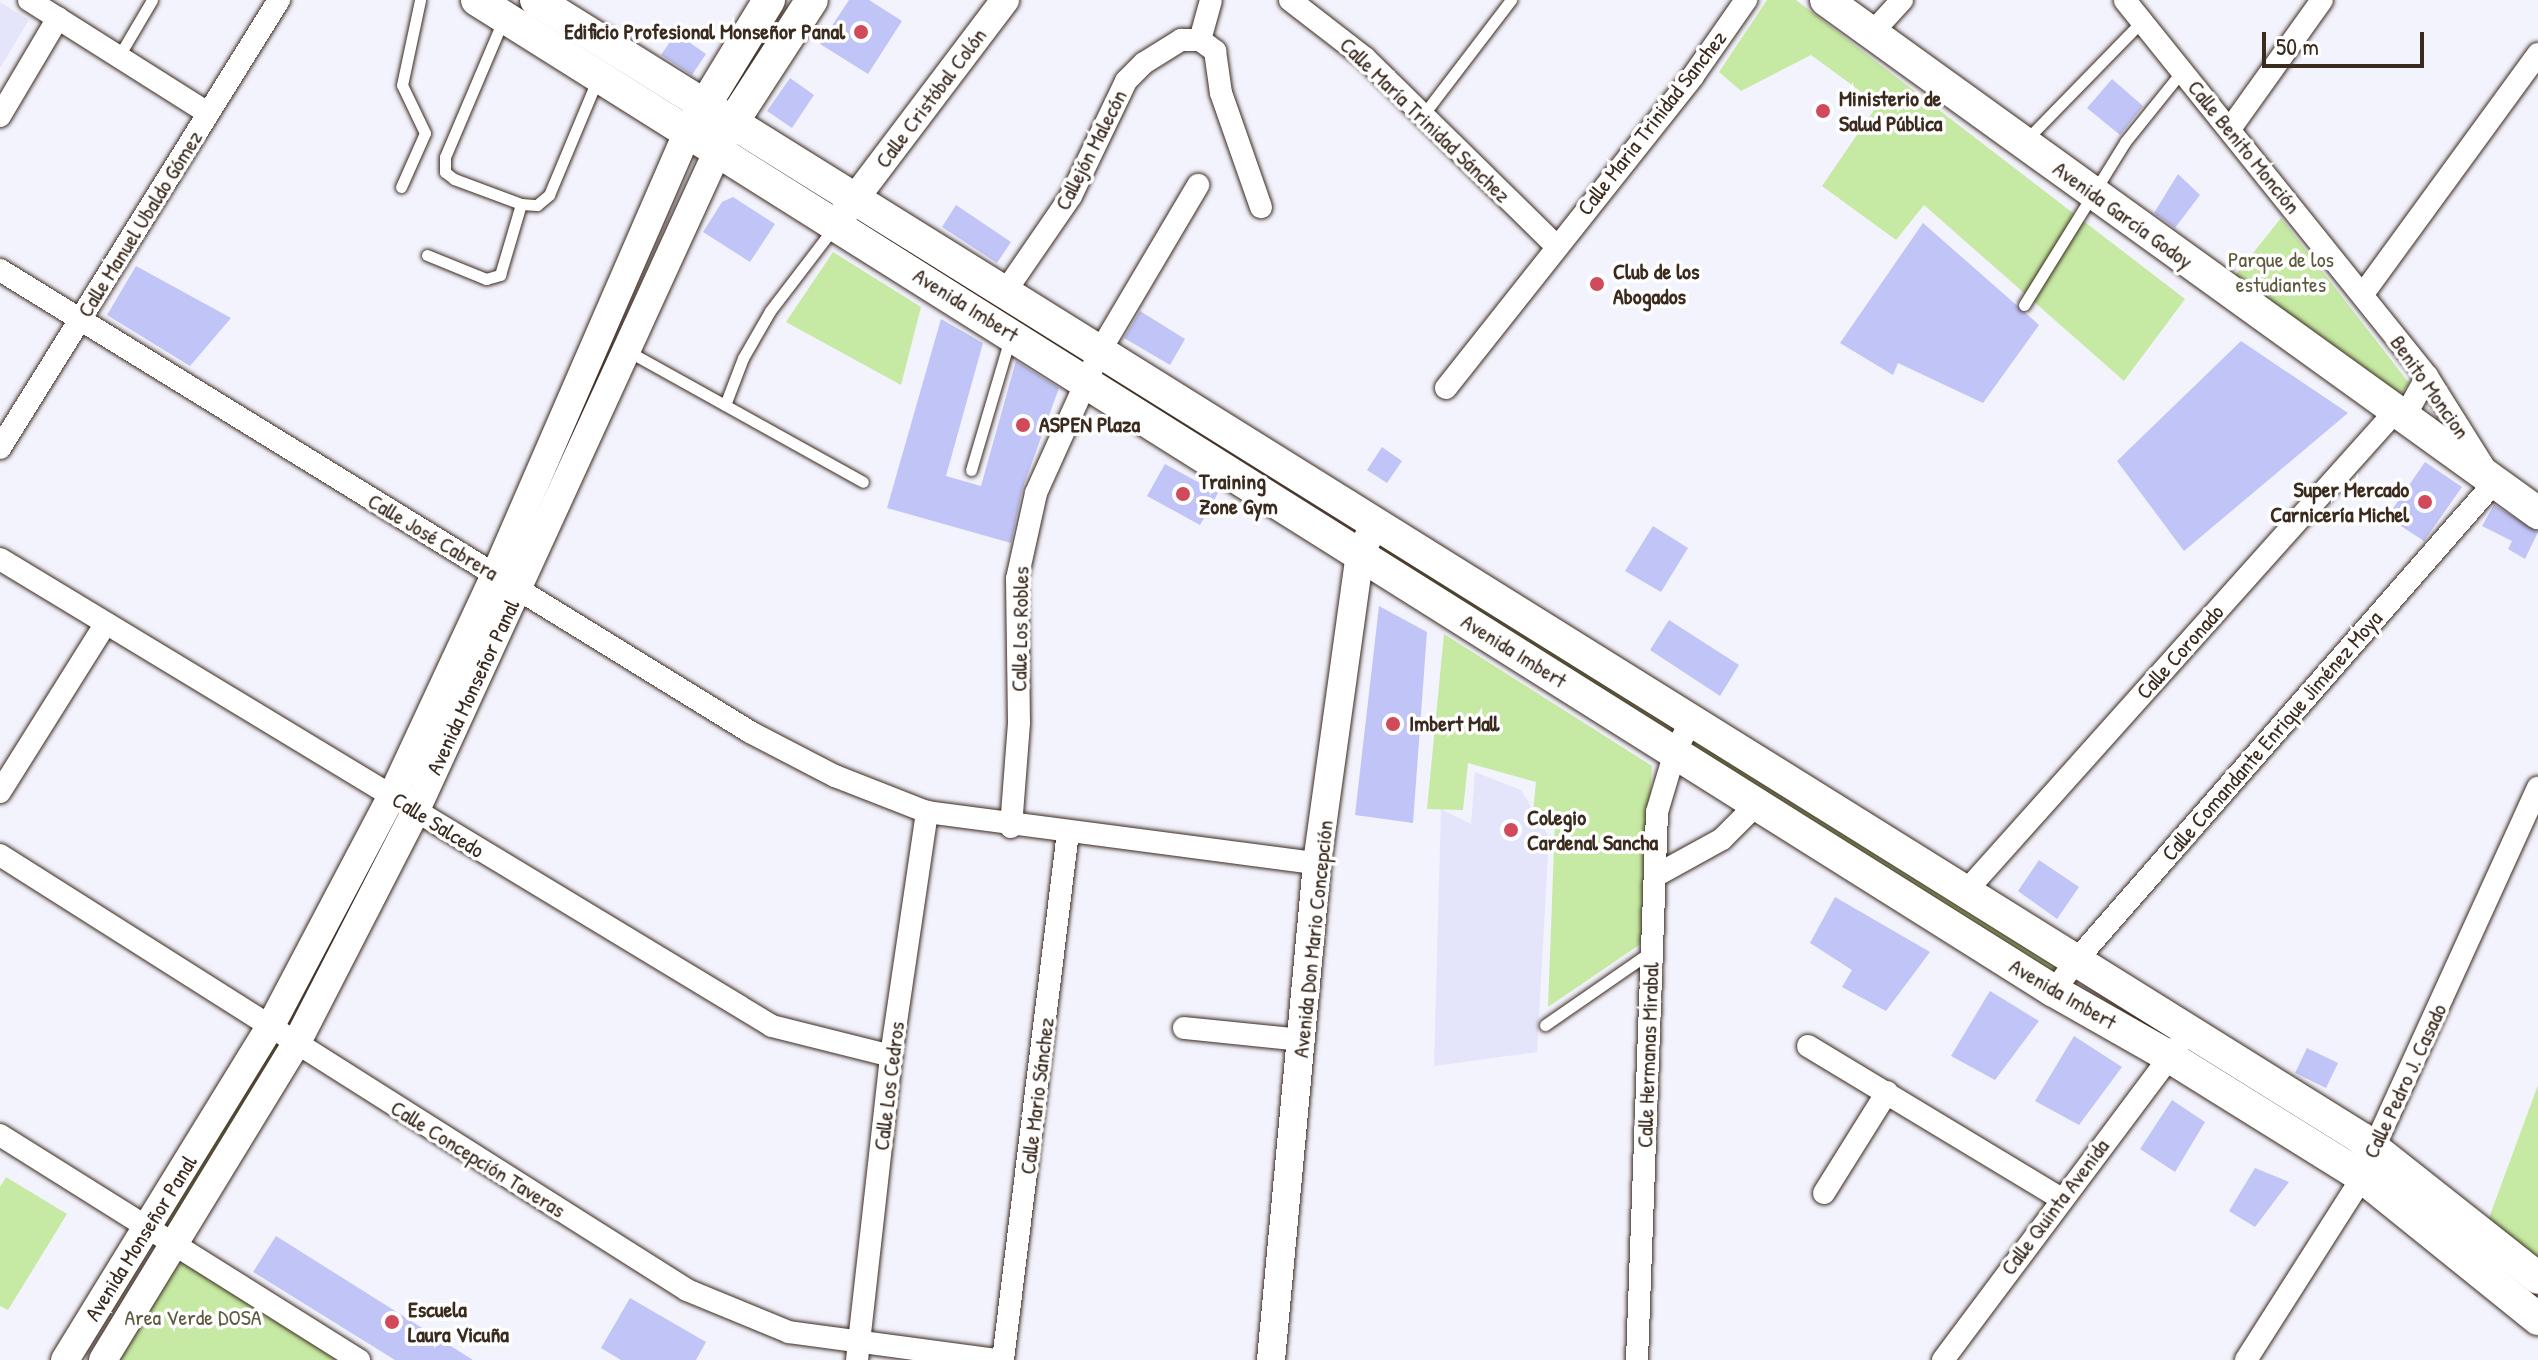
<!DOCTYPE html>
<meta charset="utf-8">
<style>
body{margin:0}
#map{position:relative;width:2538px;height:1360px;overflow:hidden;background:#f3f3fd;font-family:"Patrick Hand",sans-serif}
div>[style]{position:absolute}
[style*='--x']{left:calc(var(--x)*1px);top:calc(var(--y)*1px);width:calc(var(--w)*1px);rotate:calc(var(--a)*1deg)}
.built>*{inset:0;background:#e4e5fb}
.green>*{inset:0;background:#c6eaa3}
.building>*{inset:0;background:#c1c4f6}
.roads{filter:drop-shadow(0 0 2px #3b2a1e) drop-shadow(0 0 2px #3b2a1e)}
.service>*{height:11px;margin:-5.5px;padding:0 5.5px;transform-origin:5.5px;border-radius:5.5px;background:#fff}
.minor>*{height:22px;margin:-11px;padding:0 11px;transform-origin:11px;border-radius:11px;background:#fff}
.tertiary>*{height:28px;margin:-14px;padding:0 14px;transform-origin:14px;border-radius:14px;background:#fff}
.secondary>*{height:32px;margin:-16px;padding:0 16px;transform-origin:16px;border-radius:16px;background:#fff}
.dots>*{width:22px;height:22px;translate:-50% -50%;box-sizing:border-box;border:4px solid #fff;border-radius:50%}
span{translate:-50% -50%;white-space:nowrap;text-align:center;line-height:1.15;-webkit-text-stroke:7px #fff;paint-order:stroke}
.poi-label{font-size:22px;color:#3b2a1e;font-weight:700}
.right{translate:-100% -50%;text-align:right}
.left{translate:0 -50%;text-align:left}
.street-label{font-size:22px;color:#3b2a1e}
.park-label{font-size:22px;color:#5e5a3f}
.scale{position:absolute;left:2262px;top:32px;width:162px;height:36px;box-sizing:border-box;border:4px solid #3b2a1e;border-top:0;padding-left:10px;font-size:24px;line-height:28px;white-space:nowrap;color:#3b2a1e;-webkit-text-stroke:6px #fff;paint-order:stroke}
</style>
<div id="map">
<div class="built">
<div style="clip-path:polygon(0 2px,29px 20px,0 68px)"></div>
<div style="clip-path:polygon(1475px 772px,1521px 790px,1549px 837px,1537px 1052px,1434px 1066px,1441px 809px,1471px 824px)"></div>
</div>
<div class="green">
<div style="clip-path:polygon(1767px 0,1796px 0,2185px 299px,2124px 381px,1924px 205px,1896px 240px,1822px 186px,1878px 104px,1811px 55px,1741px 91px,1719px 72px)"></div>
<div style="clip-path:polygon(2281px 218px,2409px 383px,2403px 392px,2394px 395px,2233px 278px)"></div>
<div style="clip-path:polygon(833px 252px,921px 307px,901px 385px,786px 322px)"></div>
<div style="clip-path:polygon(1379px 536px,1680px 722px,1669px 740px,1371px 551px)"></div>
<div style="clip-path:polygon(1444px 634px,1652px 766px,1642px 943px,1548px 1007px,1555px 821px,1533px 811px,1536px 782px,1468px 763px,1463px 810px,1427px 809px)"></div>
<div style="clip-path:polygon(1693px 732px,2065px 965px,2052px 984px,1686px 749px)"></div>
<div style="clip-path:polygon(271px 1043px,285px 1047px,174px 1230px,162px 1218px)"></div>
<div style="clip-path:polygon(2538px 1085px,2538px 1258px,2486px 1226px)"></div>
<div style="clip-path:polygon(6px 1177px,67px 1214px,8px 1310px,0 1306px,0 1187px)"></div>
<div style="clip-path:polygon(186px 1262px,337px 1360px,118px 1360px,176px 1265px)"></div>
</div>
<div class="building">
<div style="clip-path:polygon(849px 0,869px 0,902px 21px,868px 74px,820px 44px)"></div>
<div style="clip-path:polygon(676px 33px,706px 54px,692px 75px,661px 55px)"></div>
<div style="clip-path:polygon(790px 78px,814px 95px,792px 128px,767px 111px)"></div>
<div style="clip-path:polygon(2112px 79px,2143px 106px,2120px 135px,2087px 108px)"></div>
<div style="clip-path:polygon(2178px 174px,2200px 195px,2175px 228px,2154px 213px)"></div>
<div style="clip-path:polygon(733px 197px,775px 224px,750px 262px,703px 232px,722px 202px)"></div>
<div style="clip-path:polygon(956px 205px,1011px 242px,997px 263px,942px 227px)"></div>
<div style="clip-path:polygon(1923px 223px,2039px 325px,1983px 403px,1898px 363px,1893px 375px,1840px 343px)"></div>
<div style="clip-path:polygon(136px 266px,231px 318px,190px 366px,107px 315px)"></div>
<div style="clip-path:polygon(1140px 311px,1185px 339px,1170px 365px,1124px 338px)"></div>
<div style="clip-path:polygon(941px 319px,983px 343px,946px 476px,981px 486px,1016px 361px,1059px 388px,1022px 490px,1011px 543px,887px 508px)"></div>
<div style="clip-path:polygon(2241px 341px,2348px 413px,2184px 551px,2117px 461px)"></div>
<div style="clip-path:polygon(1382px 447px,1402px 461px,1387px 483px,1367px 470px)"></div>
<div style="clip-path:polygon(2425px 462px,2462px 487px,2424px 541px,2387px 517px)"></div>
<div style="clip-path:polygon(1165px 464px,1218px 493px,1200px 525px,1147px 496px)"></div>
<div style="clip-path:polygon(2494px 505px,2538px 532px,2525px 559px,2508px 549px,2512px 541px,2482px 526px)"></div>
<div style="clip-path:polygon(1653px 526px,1688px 548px,1661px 592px,1625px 571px)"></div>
<div style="clip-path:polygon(1379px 606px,1427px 632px,1413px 823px,1355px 815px)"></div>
<div style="clip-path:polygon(1669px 620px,1739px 665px,1720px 696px,1650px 650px)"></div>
<div style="clip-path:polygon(2039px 860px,2079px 887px,2057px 919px,2018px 891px)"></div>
<div style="clip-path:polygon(1835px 897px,1930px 952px,1886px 1011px,1842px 987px,1852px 970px,1810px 943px)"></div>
<div style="clip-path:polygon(1990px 991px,2039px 1021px,1995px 1080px,1951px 1056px)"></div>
<div style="clip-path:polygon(2074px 1036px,2122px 1067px,2079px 1125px,2035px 1101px)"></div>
<div style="clip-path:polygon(2307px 1048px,2338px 1063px,2326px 1088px,2295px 1073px)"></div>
<div style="clip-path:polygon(2172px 1100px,2205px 1122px,2175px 1172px,2140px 1149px)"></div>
<div style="clip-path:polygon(2255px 1168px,2289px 1182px,2255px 1227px,2229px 1211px)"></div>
<div style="clip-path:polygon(276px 1236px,473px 1360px,395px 1360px,253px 1272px)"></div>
<div style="clip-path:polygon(630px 1298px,706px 1342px,696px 1360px,621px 1360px,601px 1348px)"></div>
</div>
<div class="roads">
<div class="service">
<div style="--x:504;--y:18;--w:151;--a:113"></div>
<div style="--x:445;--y:157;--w:15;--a:90"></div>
<div style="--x:445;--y:172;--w:11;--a:38"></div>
<div style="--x:454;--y:179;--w:72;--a:20.5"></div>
<div style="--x:521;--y:204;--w:16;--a:4"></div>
<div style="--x:537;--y:205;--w:16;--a:-40"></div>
<div style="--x:549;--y:195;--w:127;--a:-67.3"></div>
<div style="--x:119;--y:56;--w:65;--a:-59.5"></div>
<div style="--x:1423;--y:115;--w:145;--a:-52.6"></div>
<div style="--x:2026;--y:140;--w:166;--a:-45.7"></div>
<div style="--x:401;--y:187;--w:59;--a:-66"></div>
<div style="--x:425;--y:133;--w:53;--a:-115.6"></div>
<div style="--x:402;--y:85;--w:87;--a:-78"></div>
<div style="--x:427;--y:255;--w:64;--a:22.1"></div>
<div style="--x:486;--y:279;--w:15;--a:-16"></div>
<div style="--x:500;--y:275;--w:74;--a:-73.5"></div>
<div style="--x:2024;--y:305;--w:192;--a:-58.2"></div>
<div style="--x:2125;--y:142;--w:91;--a:-51.2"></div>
<div style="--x:626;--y:350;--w:271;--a:29.1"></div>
<div style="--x:725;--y:405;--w:50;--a:-69"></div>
<div style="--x:743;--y:358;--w:54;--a:-60.1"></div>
<div style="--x:770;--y:311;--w:107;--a:-52.6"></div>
<div style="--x:971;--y:470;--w:138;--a:-73.5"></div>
<div style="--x:1545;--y:1025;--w:130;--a:-34.7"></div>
</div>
<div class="minor">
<div style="--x:29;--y:0;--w:212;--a:32.3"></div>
<div style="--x:1290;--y:0;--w:95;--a:37.7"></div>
<div style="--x:1365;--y:58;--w:268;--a:44.5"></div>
<div style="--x:1871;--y:34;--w:46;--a:-47.6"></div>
<div style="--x:1200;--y:40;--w:41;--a:-74.6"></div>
<div style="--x:0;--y:116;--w:114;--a:-59.4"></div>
<div style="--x:2230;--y:129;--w:158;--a:-54.5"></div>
<div style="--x:0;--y:270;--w:881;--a:31.63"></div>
<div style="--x:750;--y:732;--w:96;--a:27.4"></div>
<div style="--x:835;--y:776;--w:99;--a:21.4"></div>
<div style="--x:927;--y:812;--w:393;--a:7.5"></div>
<div style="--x:1005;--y:292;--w:116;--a:-55.5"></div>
<div style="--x:1071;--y:196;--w:127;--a:-64.4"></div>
<div style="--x:1126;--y:81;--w:25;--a:-45"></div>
<div style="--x:1144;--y:63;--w:44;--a:-31.9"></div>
<div style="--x:1181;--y:40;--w:19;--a:0"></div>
<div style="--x:1200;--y:40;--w:19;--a:36"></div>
<div style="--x:1215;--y:51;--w:42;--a:81.9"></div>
<div style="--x:1221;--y:93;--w:121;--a:70.7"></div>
<div style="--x:2363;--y:294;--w:297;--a:-53.9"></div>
<div style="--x:1446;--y:388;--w:398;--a:-51.6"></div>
<div style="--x:1693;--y:76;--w:93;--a:-55.1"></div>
<div style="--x:0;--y:448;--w:528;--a:-58.09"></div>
<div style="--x:0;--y:559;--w:902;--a:31.17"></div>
<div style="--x:772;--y:1026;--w:123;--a:14.1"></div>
<div style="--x:0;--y:792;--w:199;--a:-57.9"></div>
<div style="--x:1011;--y:827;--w:105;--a:-85.6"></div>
<div style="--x:1019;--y:722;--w:143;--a:-90.8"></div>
<div style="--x:1017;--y:579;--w:88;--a:-77.5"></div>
<div style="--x:1036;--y:493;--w:156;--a:-65.7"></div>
<div style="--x:1100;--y:351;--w:193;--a:-59.4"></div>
<div style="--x:0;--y:855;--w:813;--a:32.34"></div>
<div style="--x:687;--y:1290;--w:110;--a:22.4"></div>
<div style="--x:789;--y:1332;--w:209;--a:7.7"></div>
<div style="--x:1655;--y:876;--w:77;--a:-28.9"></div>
<div style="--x:1722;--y:839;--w:49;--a:-45"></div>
<div style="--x:1967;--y:890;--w:640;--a:-48.17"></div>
<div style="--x:2394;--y:413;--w:17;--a:-21"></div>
<div style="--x:2410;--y:407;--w:35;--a:-61"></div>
<div style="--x:2054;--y:991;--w:42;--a:-53.7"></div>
<div style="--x:2079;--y:957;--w:630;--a:-48.8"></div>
<div style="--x:2494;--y:483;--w:126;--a:-122.1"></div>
<div style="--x:2427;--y:376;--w:482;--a:-128.8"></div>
<div style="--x:1184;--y:1028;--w:120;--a:5.8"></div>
<div style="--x:1808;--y:1046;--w:294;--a:31.1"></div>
<div style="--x:0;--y:1135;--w:424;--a:32.1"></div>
<div style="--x:1824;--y:1193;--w:119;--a:-58"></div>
<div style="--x:857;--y:1360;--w:306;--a:-83.6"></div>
<div style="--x:891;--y:1056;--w:247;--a:-81.6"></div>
<div style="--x:1003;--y:1360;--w:532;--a:-82.98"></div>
<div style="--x:1637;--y:1360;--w:548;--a:-87.91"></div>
<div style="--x:1657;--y:812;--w:63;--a:-73.3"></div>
<div style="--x:1675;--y:752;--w:36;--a:-63"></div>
<div style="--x:1943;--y:1360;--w:391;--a:-53.2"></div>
<div style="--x:2246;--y:1360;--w:203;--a:-57.5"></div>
<div style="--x:2355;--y:1189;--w:441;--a:-65.5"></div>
</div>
<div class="tertiary">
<div style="--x:841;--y:217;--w:272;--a:-52.9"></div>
<div style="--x:65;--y:1360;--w:391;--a:-58.4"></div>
<div style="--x:270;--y:1027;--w:261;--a:-62.2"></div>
<div style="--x:392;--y:796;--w:244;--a:-65"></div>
<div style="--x:495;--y:575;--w:483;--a:-66.5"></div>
<div style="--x:103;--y:1360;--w:370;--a:-58.6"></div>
<div style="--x:296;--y:1044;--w:261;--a:-62.8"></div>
<div style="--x:415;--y:812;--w:730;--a:-65.4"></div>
<div style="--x:1271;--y:1360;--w:499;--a:-84.7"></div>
<div style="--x:1317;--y:863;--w:313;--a:-82.1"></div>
<div style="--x:1360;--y:553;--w:34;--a:-62"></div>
</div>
<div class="secondary">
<div style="--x:477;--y:0;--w:1863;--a:32.15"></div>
<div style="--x:2054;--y:991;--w:133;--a:29.6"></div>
<div style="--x:2170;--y:1057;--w:225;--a:31.9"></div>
<div style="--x:2361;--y:1176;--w:228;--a:38.9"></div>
<div style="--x:536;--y:0;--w:2152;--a:31.95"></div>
<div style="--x:2362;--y:1139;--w:224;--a:38.3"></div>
<div style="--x:1826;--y:0;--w:878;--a:35.77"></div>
<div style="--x:694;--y:123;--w:144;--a:-58.6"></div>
<div style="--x:723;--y:137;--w:163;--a:-57"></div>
</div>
</div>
<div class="dots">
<div style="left:861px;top:32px;background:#d1495b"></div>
<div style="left:1823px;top:111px;background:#d1495b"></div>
<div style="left:1597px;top:284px;background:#d1495b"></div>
<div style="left:1023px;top:425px;background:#d1495b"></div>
<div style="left:1183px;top:494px;background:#d1495b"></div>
<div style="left:2425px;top:502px;background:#d1495b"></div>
<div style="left:1393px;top:724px;background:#d1495b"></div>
<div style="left:1511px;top:830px;background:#d1495b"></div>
<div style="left:392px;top:1322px;background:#d1495b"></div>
</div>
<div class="poi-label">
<span class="right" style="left:845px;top:32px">Edificio Profesional Monseñor Panal</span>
<span class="left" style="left:1839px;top:111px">Ministerio de<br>Salud Pública</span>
<span class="left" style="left:1613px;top:284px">Club de los<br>Abogados</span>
<span class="left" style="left:1039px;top:425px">ASPEN Plaza</span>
<span class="left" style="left:1199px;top:494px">Training<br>Zone Gym</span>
<span class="right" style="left:2409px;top:502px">Super Mercado<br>Carnicería Michel</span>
<span class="left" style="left:1409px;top:724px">Imbert Mall</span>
<span class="left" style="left:1527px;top:830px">Colegio<br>Cardenal Sancha</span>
<span class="left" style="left:408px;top:1322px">Escuela<br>Laura Vicuña</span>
</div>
<div class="street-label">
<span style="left:931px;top:98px;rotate:-53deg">Calle Cristóbal Colón</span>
<span style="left:1425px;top:120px;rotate:44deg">Calle María Trinidad Sánchez</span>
<span style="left:1652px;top:123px;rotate:-52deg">Calle Maria Trinidad Sanchez</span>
<span style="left:2244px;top:147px;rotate:51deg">Calle Benito Monción</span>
<span style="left:1091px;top:150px;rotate:-63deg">Callejón Malecón</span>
<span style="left:2123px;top:215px;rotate:36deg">Avenida García Godoy</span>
<span style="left:140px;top:224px;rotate:-58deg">Calle Manuel Ubaldo Gómez</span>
<span style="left:966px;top:305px;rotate:32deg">Avenida Imbert</span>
<span style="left:2430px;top:387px;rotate:55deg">Benito Moncion</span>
<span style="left:433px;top:537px;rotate:31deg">Calle José Cabrera</span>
<span style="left:1020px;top:629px;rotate:-89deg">Calle Los Robles</span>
<span style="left:1514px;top:651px;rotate:32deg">Avenida Imbert</span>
<span style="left:2180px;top:652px;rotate:-48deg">Calle Coronado</span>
<span style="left:473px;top:687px;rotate:-65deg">Avenida Monseñor Panal</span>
<span style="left:2272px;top:736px;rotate:-49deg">Calle Comandante Enrique Jiménez Moya</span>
<span style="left:438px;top:825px;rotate:32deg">Calle Salcedo</span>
<span style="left:1313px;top:939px;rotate:-84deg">Avenida Don Mario Concepción</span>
<span style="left:2063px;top:994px;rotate:30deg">Avenida Imbert</span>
<span style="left:1648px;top:1055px;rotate:-88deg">Calle Hermanas Mirabal</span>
<span style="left:2405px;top:1081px;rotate:-65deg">Calle Pedro J. Casado</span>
<span style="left:889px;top:1086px;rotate:-83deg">Calle Los Cedros</span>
<span style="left:1037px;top:1096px;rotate:-83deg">Calle Mario Sánchez</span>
<span style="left:478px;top:1159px;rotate:32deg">Calle Concepción Taveras</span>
<span style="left:2055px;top:1207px;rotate:-53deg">Calle Quinta Avenida</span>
<span style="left:141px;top:1238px;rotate:-58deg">Avenida Monseñor Panal</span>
</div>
<div class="park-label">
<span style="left:2281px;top:272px">Parque de los<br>estudiantes</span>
<span style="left:193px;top:1318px">Area Verde DOSA</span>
</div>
<div class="scale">50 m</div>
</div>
